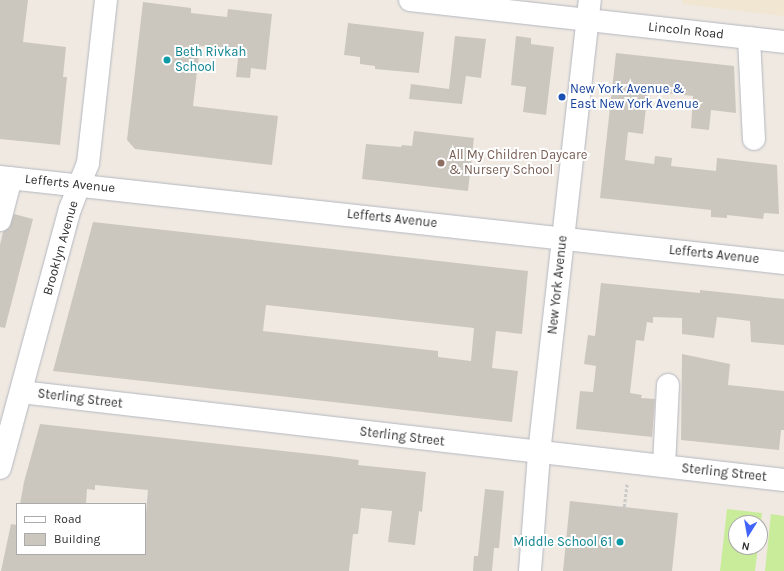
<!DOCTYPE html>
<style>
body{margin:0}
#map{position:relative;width:784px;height:571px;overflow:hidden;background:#efe9e1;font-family:Karla,sans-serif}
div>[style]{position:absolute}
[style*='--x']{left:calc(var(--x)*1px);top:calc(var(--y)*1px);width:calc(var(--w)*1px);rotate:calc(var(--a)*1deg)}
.education>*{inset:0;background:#f0e6d1}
.pitch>*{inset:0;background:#c9ec9a}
.building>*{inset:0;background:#cbc7bf}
.path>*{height:2.5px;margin-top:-1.25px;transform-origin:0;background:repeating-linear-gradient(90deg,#c9c9c9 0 3px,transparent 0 5px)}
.roads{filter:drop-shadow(0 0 1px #b4b7c1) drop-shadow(0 0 1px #b4b7c1)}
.minor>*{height:22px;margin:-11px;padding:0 11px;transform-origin:11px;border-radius:11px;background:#fff}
.dots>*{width:11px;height:11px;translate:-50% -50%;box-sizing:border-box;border:2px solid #fff;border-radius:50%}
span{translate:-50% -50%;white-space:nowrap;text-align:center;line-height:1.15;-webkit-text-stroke:4px #fff;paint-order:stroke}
.street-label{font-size:13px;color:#2e2e2e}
.culture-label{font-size:13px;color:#0d838f}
.left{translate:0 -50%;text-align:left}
.right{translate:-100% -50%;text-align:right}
.transit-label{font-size:13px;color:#164399}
.education-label{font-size:13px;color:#785e54}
.legend{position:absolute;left:16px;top:503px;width:130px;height:52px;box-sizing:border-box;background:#fff;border:1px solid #ababab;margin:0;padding:5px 7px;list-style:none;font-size:12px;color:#2e2e2e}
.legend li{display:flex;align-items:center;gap:8px;height:20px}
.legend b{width:20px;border:1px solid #ababab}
.north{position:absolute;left:728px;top:515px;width:40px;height:40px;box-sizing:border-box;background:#fff;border:1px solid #ababab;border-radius:50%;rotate:191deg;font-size:11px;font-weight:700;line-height:16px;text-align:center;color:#2e2e2e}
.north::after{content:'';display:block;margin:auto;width:14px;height:18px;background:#4264fb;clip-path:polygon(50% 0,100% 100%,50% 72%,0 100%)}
</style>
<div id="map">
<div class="education">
<div style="clip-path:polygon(683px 0,784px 0,784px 16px,682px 4px)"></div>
</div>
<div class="pitch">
<div style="clip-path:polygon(727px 509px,762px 513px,760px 530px,760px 523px,736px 523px,736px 547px,758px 547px,755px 571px,720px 571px)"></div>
<div style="clip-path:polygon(771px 514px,784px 516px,784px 571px,765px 571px)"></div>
</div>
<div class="building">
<div style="clip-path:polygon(0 0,28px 0,23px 42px,66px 47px,63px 77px,67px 77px,60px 145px,0 139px)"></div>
<div style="clip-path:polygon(143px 2px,191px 8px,191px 13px,227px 17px,228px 9px,272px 14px,266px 70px,251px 68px,250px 78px,236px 77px,239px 50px,200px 46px,193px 106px,278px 116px,272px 165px,135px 149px,127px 140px)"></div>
<div style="clip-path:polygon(348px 23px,424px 32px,419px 73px,375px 69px,375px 66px,360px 64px,360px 57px,344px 55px)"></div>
<div style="clip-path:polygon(455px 36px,486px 39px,481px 78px,466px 76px,462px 104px,409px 99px,411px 84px,449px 89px)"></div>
<div style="clip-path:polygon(516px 36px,531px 38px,531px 44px,554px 47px,546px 115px,523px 112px,526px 87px,511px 85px)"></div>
<div style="clip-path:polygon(616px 53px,734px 66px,736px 113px,711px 110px,709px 130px,691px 128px,693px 96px,648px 91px,643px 134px,628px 132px,625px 160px,654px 164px,655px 156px,672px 158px,671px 166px,716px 171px,717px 158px,777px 165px,779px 214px,764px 213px,763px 219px,727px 215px,727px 218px,711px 217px,711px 210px,600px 198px)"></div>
<div style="clip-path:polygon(414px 131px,474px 138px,468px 191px,362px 179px,366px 144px,401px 147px,402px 145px,412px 146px)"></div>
<div style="clip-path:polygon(14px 214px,33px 219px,5px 328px,0 327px,0 245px,3px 232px,9px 228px)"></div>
<div style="clip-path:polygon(evenodd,93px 222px,528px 271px,522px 334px,496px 331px,492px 368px,518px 371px,512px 422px,53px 371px,93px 222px,266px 305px,474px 328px,471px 361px,438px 357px,438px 351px,263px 331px,266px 305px)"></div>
<div style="clip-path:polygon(601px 283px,700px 293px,700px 290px,784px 299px,784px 345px,751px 342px,750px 321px,717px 317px,714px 338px,682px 334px,682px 318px,653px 317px,653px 323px,647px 322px,644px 341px,636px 340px,630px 393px,642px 395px,641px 398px,655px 399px,652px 437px,576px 429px,580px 391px,593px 392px,596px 366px,584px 364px,588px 335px,595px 336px)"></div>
<div style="clip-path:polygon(682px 354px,730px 364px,728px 385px,784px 391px,784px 430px,781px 430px,779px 450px,681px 440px)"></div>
<div style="clip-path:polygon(40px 424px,329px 456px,359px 460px,358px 465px,426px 472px,422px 512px,419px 511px,415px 545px,388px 542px,392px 511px,361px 508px,358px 534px,353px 534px,349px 571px,1px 571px,11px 524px,17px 525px,17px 554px,145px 554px,145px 525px,148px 490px,95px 485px,95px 490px,87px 489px,86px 504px,20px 504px,24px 482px)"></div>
<div style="clip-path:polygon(485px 489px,504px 491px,499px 548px,494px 548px,492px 571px,473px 571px,474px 556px,478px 556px)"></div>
<div style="clip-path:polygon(570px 501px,678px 513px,672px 571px,563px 571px)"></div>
</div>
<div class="path">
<div style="--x:624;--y:507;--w:23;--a:-83"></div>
</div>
<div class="roads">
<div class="minor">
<div style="--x:410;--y:0;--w:376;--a:6.4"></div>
<div style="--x:749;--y:38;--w:101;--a:87.2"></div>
<div style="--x:0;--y:177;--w:789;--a:6.26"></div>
<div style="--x:0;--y:220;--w:43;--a:-75.3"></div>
<div style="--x:21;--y:392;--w:768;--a:6.58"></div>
<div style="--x:664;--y:466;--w:81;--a:-87.2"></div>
<div style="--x:0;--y:468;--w:268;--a:-74.9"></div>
<div style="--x:70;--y:209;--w:49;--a:-68.6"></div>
<div style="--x:88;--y:163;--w:164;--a:-83.7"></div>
<div style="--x:530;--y:571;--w:118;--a:-85.6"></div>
<div style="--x:539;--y:453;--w:456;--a:-83.6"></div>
</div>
</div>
<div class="dots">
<div style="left:167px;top:60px;background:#0f9aa8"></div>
<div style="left:562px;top:97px;background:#1a4fb4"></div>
<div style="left:441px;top:163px;background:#8d6e63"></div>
<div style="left:620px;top:542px;background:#0f9aa8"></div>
</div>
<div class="street-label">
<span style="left:686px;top:31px;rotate:6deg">Lincoln Road</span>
<span style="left:70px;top:184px;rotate:6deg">Lefferts Avenue</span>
<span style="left:392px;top:219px;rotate:6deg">Lefferts Avenue</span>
<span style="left:61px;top:248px;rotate:-74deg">Brooklyn Avenue</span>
<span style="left:714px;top:255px;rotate:6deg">Lefferts Avenue</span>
<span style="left:558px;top:285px;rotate:-84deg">New York Avenue</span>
<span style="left:80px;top:399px;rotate:7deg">Sterling Street</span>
<span style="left:402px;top:437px;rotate:7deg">Sterling Street</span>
<span style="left:724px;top:473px;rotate:6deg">Sterling Street</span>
</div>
<div class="culture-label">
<span class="left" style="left:175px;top:60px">Beth Rivkah<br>School</span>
<span class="right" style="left:612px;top:542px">Middle School 61</span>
</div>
<div class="transit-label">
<span class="left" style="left:570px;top:97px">New York Avenue &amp;<br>East New York Avenue</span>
</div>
<div class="education-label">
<span class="left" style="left:449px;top:163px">All My Children Daycare<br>&amp; Nursery School</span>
</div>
<ul class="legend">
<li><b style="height:5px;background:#fff"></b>Road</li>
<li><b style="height:11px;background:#cbc7bf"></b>Building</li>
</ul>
<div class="north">N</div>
</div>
